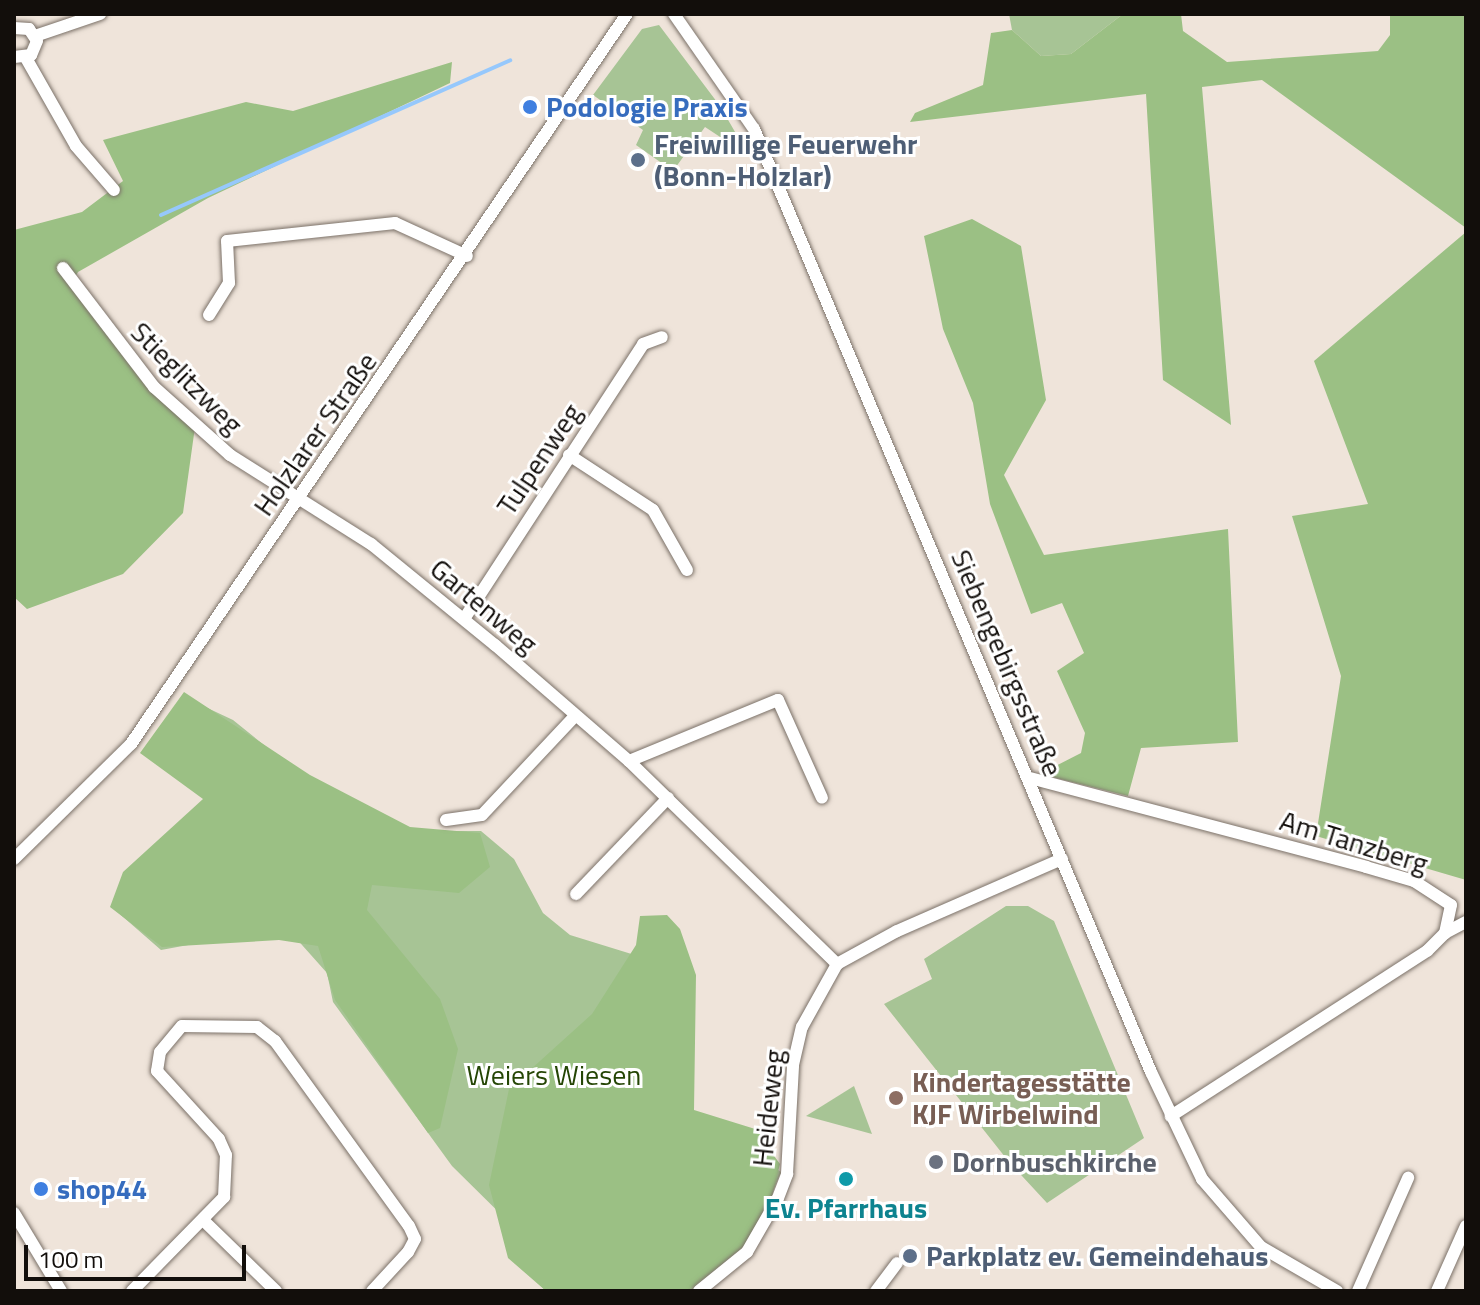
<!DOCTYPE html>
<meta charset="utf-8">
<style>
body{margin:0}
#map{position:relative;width:1480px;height:1305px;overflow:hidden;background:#efe4da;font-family:"Titillium Web",sans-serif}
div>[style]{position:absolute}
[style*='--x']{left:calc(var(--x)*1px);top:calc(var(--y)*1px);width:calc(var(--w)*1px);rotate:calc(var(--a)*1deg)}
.green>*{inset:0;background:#a7c495}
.forest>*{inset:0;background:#9bc084}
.stream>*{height:4px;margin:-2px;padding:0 2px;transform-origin:2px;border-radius:2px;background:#96c8fc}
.roads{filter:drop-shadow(0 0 2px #7b7168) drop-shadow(0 0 2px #7b7168)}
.street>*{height:12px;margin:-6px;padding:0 6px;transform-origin:6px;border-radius:6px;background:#fff}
.dots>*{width:22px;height:22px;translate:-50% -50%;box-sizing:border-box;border:4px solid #fff;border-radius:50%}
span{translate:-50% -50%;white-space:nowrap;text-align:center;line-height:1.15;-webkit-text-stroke:6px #fff;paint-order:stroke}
.shop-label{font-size:28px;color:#366cbe;font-weight:700}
.left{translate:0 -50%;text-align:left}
.service-label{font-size:28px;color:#4e5e75;font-weight:700}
.street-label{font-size:28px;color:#120e0b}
.park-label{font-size:28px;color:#244504}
.education-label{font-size:28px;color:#785e54;font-weight:700}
.worship-label{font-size:28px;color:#5b616d;font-weight:700}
.culture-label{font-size:28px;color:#0d838f;font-weight:700}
.frame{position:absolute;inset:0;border:16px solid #120e0b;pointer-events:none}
.scale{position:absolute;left:24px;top:1245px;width:222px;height:36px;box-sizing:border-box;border:4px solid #120e0b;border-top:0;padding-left:10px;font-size:24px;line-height:28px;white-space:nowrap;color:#120e0b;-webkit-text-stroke:6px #fff;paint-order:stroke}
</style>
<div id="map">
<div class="green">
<div style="clip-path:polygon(1009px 14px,1123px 14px,1071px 54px,1041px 56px,1012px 30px)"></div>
<div style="clip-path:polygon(659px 25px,720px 106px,749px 156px,705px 127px,673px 171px,636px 145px,643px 130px,593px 95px,642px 29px)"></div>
<div style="clip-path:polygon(184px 697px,233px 720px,347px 812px,404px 831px,481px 831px,514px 859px,543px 913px,570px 935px,693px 973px,692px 1111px,781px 1172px,752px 1242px,697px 1291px,546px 1291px,507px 1252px,522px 1235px,452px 1166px,333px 1002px,327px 973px,286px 927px,161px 950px,114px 909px,211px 804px)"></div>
<div style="clip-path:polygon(1006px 906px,1028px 906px,1054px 921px,1144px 1138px,1047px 1203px,1009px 1162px,884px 1004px,932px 979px,924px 959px)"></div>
<div style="clip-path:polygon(854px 1086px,872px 1134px,806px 1116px)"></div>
</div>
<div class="forest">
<div style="clip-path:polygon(1123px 14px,1181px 14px,1183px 31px,1227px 62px,1378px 51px,1390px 35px,1390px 14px,1466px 14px,1466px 228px,1262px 80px,1202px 87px,1231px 425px,1163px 380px,1146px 94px,910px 122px,915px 113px,983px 85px,991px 33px,1012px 30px,1041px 56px,1071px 54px)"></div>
<div style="clip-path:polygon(452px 62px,450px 83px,208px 198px,78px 272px,75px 277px,111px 338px,195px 427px,183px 513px,123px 574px,27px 609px,14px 597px,14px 230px,82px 212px,123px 181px,103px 140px,246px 102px,293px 111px)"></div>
<div style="clip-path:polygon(972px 219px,1021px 246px,1046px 400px,1004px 475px,1044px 555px,1228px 529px,1238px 742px,1141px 748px,1128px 796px,1040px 774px,1081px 753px,1085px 733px,1057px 671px,1084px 653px,1062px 603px,1031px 614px,990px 504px,973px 403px,943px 329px,924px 236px)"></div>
<div style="clip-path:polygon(1466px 232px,1466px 880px,1316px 836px,1341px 676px,1292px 516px,1368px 504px,1314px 361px)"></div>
<div style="clip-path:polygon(184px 692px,310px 775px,410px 827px,480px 833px,490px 867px,459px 893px,372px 885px,367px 910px,440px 999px,458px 1049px,440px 1128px,428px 1133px,335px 1000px,318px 946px,279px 940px,162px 947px,110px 907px,123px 872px,203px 799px,140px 753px)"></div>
<div style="clip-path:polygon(667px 915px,680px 929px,696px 975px,694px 1110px,768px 1133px,769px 1149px,780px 1164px,769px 1209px,750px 1241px,687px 1291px,546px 1291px,508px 1258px,489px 1185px,509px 1089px,592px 1014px,636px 945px,640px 916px)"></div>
</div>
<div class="stream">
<div style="--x:161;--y:215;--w:382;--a:-23.9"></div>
</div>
<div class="roads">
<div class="street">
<div style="--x:674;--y:14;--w:140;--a:55.2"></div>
<div style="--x:754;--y:129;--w:1023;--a:67.17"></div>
<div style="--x:1151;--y:1072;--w:119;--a:64.5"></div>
<div style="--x:1202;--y:1179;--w:90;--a:49.1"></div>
<div style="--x:1261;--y:1247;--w:88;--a:30.1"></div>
<div style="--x:14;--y:28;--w:15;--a:4"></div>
<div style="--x:29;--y:29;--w:14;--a:56"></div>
<div style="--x:37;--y:41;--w:15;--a:113"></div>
<div style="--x:31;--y:55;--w:17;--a:173"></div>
<div style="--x:35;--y:36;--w:69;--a:-18.7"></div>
<div style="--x:26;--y:58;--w:101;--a:60.4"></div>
<div style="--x:76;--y:146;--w:58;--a:49.2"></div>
<div style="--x:63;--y:268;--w:150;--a:52.6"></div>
<div style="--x:154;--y:387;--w:102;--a:41.8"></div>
<div style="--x:230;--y:455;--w:167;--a:32.3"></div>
<div style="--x:371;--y:544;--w:160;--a:39.2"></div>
<div style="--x:495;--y:645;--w:177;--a:40.9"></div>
<div style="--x:629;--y:761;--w:291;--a:44.3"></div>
<div style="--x:209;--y:315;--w:38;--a:-58"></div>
<div style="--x:229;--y:283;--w:42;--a:-92.7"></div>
<div style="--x:227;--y:241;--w:169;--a:-6.1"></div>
<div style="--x:395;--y:223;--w:79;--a:24.6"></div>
<div style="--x:569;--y:455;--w:100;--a:33.2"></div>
<div style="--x:653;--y:510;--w:69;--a:60.5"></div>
<div style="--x:464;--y:619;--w:328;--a:-56.9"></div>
<div style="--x:643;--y:344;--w:20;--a:-20"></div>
<div style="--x:629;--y:761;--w:161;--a:-22.3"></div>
<div style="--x:778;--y:700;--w:107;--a:65.8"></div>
<div style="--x:1030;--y:778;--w:348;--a:14.8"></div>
<div style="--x:1366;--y:867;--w:50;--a:16.3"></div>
<div style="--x:1414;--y:881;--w:44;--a:33"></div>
<div style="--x:1451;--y:905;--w:29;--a:102"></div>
<div style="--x:1445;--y:933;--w:25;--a:135"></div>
<div style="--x:1427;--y:951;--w:305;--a:147.2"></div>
<div style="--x:446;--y:820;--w:36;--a:-8"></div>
<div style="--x:482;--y:815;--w:136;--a:-46.8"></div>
<div style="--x:14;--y:859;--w:164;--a:-44.5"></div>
<div style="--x:131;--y:744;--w:883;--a:-55.81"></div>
<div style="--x:576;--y:894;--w:133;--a:-46.2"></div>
<div style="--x:1445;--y:933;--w:24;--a:-28"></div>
<div style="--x:14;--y:1213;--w:91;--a:58.9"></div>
<div style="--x:203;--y:1220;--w:102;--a:44.2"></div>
<div style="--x:132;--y:1291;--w:132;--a:-45.6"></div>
<div style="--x:224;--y:1197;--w:42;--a:-87.3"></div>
<div style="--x:226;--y:1155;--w:17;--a:-114"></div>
<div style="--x:219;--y:1139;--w:92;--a:-132.4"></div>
<div style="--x:157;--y:1071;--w:19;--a:-81"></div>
<div style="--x:160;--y:1052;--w:34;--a:-50"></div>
<div style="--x:182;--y:1026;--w:75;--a:0.8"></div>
<div style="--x:257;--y:1027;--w:23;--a:38"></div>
<div style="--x:275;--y:1041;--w:228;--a:54.1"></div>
<div style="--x:409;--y:1226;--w:14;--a:65"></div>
<div style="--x:415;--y:1239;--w:15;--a:118"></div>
<div style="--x:408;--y:1252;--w:53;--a:132.7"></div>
<div style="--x:699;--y:1291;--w:62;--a:-39.1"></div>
<div style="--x:747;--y:1252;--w:62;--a:-60.1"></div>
<div style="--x:778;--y:1198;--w:26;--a:-69"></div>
<div style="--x:787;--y:1174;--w:109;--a:-86.8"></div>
<div style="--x:793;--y:1065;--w:39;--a:-77"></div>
<div style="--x:802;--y:1027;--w:72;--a:-60.9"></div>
<div style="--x:837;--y:964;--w:68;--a:-28.8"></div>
<div style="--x:897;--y:931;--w:180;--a:-23.6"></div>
<div style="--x:876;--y:1291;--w:35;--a:-53"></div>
<div style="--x:1358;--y:1291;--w:124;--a:-66.1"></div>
<div style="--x:1437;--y:1291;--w:71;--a:-66"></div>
</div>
</div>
<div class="dots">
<div style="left:530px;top:107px;background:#3f7fe0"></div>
<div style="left:638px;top:160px;background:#5c6f8a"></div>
<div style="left:896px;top:1098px;background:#8d6e63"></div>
<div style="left:936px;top:1162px;background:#6b7280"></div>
<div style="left:846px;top:1179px;background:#0f9aa8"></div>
<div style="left:41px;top:1189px;background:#3f7fe0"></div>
<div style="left:910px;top:1256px;background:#5c6f8a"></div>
</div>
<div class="shop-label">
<span class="left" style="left:546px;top:107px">Podologie Praxis</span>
<span class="left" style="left:57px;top:1189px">shop44</span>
</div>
<div class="service-label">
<span class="left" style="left:654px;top:160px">Freiwillige Feuerwehr<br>(Bonn-Holzlar)</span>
<span class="left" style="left:926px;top:1256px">Parkplatz ev. Gemeindehaus</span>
</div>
<div class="street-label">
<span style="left:187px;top:378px;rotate:45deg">Stieglitzweg</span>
<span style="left:315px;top:434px;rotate:-55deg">Holzlarer Straße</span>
<span style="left:539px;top:459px;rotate:-56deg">Tulpenweg</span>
<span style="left:484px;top:606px;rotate:40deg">Gartenweg</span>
<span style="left:1007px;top:663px;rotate:67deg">Siebengebirgsstraße</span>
<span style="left:1354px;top:842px;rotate:17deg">Am Tanzberg</span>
<span style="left:768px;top:1108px;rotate:-84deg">Heideweg</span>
</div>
<div class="park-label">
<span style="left:554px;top:1075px">Weiers Wiesen</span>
</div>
<div class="education-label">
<span class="left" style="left:912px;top:1098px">Kindertagesstätte<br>KJF Wirbelwind</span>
</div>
<div class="worship-label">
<span class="left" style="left:952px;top:1162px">Dornbuschkirche</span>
</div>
<div class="culture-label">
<span style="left:846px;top:1208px">Ev. Pfarrhaus</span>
</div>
<div class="frame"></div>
<div class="scale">100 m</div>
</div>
